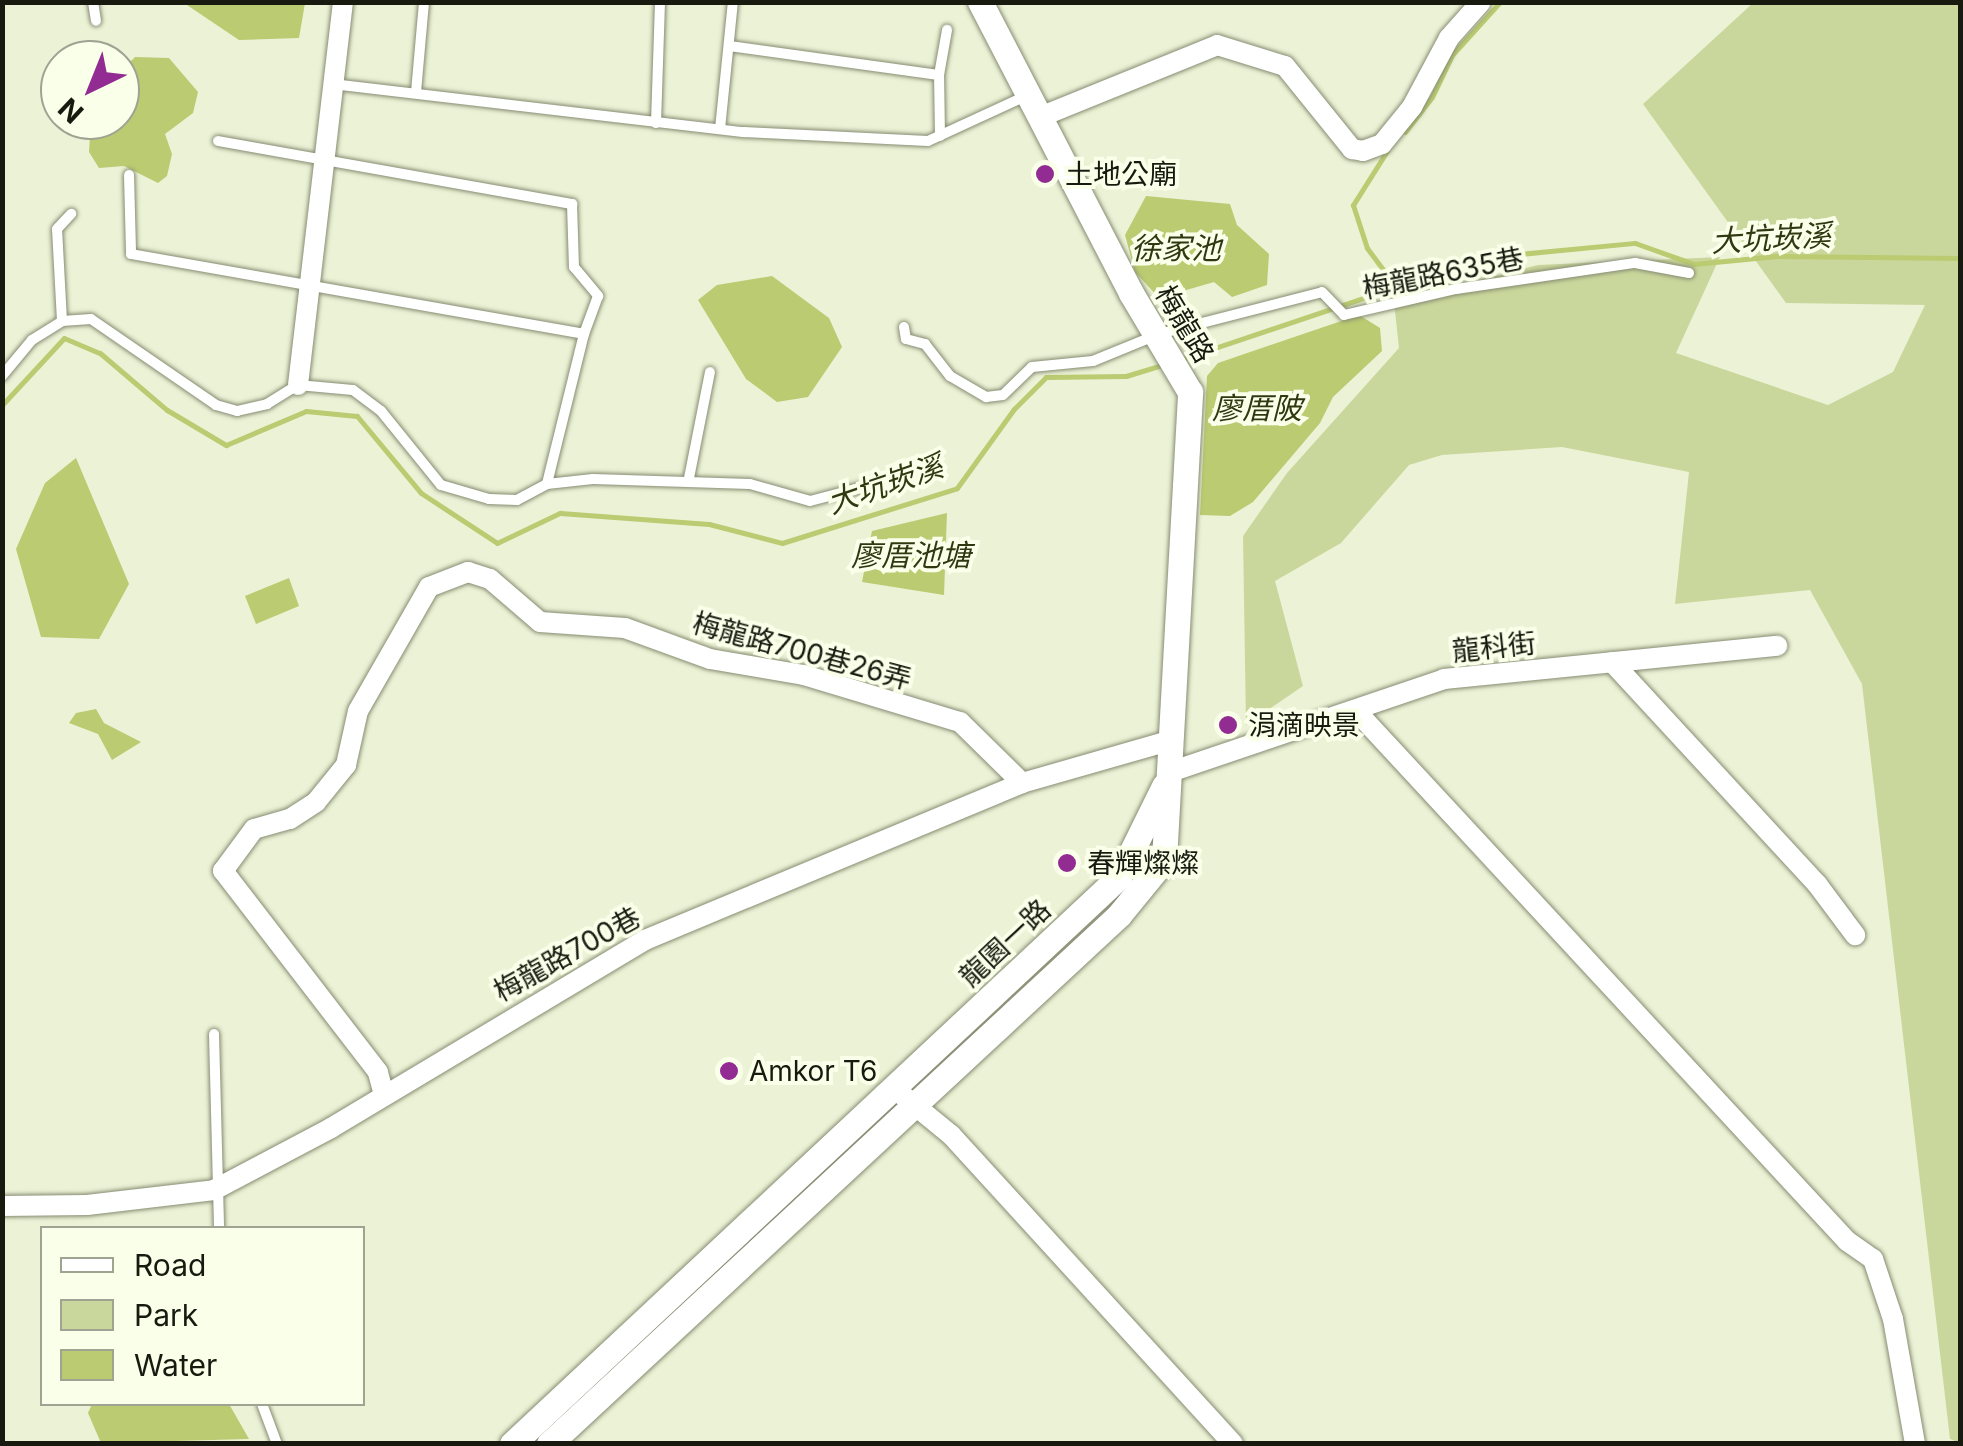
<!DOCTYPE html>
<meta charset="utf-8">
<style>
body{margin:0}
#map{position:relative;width:1963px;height:1446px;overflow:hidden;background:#ecf2d6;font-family:Inter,"Noto Sans TC",sans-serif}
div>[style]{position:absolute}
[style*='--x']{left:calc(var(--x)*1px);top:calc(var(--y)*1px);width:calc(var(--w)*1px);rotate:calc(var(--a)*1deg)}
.green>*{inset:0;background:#cad79c}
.water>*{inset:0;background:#bacb71}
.stream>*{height:5px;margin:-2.5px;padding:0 2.5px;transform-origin:2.5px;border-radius:2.5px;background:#bacb71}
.roads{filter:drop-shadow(0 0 2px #868c72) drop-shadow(0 0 2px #868c72)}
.service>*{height:10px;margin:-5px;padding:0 5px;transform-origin:5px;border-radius:5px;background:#fff}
.minor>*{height:20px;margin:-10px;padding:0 10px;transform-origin:10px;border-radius:10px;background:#fff}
.tertiary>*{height:25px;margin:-12.5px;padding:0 12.5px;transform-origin:12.5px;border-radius:12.5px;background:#fff}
.dots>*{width:28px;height:28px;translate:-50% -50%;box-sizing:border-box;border:5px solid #f9ffe8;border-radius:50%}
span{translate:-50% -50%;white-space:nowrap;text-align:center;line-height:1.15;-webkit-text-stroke:8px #f9ffe8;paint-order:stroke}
.poi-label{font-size:28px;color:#181a10}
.left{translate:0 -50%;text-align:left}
.street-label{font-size:28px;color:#181a10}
.water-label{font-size:30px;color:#313711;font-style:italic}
.frame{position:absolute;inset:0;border:5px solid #181a10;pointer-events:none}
.legend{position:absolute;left:40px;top:1226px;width:325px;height:180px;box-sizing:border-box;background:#f9ffe8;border:2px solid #9fa392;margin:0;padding:12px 18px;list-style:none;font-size:30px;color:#181a10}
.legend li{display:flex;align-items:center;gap:20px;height:50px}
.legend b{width:50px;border:2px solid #9fa392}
.north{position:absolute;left:40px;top:40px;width:100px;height:100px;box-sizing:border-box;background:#f9ffe8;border:2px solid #9fa392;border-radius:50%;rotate:223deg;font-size:28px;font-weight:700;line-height:40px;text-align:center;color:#181a10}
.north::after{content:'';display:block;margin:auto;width:35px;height:45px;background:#922c92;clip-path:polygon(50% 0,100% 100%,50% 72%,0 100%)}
</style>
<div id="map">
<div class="green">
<div style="clip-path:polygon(1753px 3px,1960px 3px,1960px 1443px,1950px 1439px,1862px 684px,1810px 590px,1675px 604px,1689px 472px,1562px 447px,1442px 455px,1409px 465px,1341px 543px,1275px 581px,1303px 686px,1246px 725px,1243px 536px,1287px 473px,1399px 348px,1394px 302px,1538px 265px,1720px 257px,1676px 353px,1828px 405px,1893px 372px,1925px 305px,1786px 303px,1643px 104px)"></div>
</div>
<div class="water">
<div style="clip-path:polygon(184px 3px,184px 2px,305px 3px,299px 38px,239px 40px)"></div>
<div style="clip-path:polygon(135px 57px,169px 58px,198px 92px,193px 113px,165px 134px,172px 154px,167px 176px,158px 183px,124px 166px,99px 168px,89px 152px,91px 120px,120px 120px,124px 68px)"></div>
<div style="clip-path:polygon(1146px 196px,1230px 204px,1237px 225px,1269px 254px,1267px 285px,1232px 297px,1214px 282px,1159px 298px,1135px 272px,1125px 235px)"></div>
<div style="clip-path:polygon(772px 276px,829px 318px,842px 347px,808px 397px,777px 402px,746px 379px,698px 300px,717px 285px)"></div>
<div style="clip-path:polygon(1359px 315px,1380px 328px,1382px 351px,1333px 397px,1320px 423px,1253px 502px,1230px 516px,1200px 515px,1207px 376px,1218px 363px)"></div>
<div style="clip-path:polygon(76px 458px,129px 584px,99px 639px,41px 637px,16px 549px,45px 483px)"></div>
<div style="clip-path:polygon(947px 513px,944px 595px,862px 582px,872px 531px)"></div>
<div style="clip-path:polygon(289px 578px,299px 606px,256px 624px,245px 596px)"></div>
<div style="clip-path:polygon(96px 709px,104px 723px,141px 742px,112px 760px,98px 734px,69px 723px,76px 713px)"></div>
<div style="clip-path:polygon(92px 1404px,229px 1404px,249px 1439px,101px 1443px,88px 1413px)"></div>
</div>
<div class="stream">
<div style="--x:1405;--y:132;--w:44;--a:-52.4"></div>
<div style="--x:1432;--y:97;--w:47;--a:-64.5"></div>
<div style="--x:1452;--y:55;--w:72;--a:-47.8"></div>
<div style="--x:1387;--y:151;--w:64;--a:122.2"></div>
<div style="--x:1353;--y:205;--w:45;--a:72"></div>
<div style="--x:1367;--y:248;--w:49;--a:53.4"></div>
<div style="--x:1182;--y:359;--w:226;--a:-18.6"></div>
<div style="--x:1396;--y:287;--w:57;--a:-27"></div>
<div style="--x:1447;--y:261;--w:189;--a:-5.5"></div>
<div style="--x:1635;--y:243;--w:63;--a:19.6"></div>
<div style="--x:1694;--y:264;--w:83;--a:-5.5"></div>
<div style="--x:1777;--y:256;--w:183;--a:0.6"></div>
<div style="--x:2;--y:405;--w:91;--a:-47.2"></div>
<div style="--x:64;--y:338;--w:39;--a:23"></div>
<div style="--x:100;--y:353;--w:88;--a:40.4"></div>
<div style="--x:167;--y:410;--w:69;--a:30.7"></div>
<div style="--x:226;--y:445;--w:87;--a:-23"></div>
<div style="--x:306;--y:411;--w:51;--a:5.6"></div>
<div style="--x:357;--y:416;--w:100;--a:50.3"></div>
<div style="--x:421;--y:493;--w:91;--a:33.3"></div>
<div style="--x:497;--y:543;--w:70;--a:-25.5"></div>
<div style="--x:560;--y:513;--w:149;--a:4.2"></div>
<div style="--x:709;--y:524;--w:75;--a:14.6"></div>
<div style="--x:782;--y:543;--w:183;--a:-17.4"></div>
<div style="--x:957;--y:488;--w:97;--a:-54.2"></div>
<div style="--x:1014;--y:409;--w:45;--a:-45"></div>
<div style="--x:1046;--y:377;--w:80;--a:-0.7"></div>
<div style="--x:1126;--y:376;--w:38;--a:-17"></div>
</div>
<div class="roads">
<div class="service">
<div style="--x:93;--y:2;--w:19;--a:81"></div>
<div style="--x:729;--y:46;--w:212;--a:7.9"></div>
<div style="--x:333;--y:84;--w:414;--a:6.7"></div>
<div style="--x:744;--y:132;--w:184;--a:2.8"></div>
<div style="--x:928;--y:141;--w:110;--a:-24.7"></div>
<div style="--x:416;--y:92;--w:90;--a:-84.9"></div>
<div style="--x:656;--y:123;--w:121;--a:-88.1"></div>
<div style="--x:720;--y:129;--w:128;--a:-84.2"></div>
<div style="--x:940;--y:136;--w:61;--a:-90.9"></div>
<div style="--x:939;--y:75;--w:46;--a:-79.9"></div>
<div style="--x:218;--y:141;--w:360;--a:10.1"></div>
<div style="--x:572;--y:204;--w:63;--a:88.2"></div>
<div style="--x:574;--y:267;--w:38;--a:50"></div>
<div style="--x:598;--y:296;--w:40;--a:110.2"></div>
<div style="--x:129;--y:175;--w:79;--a:88.5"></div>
<div style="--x:131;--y:254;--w:460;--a:10"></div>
<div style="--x:584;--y:334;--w:154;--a:103.9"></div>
<div style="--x:62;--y:321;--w:92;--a:-93.1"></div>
<div style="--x:57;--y:229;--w:21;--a:-47"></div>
<div style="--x:904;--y:327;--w:12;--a:81"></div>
<div style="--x:906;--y:339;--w:20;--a:15"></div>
<div style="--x:925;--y:344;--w:41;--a:52"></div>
<div style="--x:950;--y:376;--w:42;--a:30.3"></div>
<div style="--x:986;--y:397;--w:17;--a:-7"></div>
<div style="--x:1003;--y:395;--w:40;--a:-44"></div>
<div style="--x:1032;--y:367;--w:61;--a:-5.6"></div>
<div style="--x:1093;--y:361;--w:71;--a:-22.2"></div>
<div style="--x:1159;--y:334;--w:168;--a:-14.4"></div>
<div style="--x:1322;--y:292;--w:32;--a:46"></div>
<div style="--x:1344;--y:315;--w:115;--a:-13.1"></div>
<div style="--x:1456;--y:289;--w:181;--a:-8.3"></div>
<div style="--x:1635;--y:263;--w:55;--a:10.5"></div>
<div style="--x:2;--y:376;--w:47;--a:-50.2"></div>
<div style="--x:32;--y:340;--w:36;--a:-32"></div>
<div style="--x:62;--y:321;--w:29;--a:-4"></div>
<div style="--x:91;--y:319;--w:152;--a:34.5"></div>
<div style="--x:216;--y:405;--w:22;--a:16"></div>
<div style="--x:237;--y:411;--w:31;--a:-13"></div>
<div style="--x:267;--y:404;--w:36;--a:-32"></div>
<div style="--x:298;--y:385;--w:55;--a:5.2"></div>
<div style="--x:353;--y:390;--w:35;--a:37"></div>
<div style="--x:381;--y:411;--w:95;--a:51"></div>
<div style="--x:441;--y:485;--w:50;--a:16.3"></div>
<div style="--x:489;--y:499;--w:28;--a:2"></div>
<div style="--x:517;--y:500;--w:34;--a:-28"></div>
<div style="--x:547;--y:484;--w:46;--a:-6.2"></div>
<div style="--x:593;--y:479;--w:157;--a:1.8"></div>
<div style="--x:750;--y:484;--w:62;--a:15.8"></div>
<div style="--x:810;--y:501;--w:52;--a:-14.6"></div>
<div style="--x:689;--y:478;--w:108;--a:-78.8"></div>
<div style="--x:214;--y:1034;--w:194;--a:88.5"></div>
<div style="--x:262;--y:1404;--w:43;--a:69.4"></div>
</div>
<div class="minor">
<div style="--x:1040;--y:117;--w:191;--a:-22.1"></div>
<div style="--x:1217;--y:45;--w:71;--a:17.2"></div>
<div style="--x:1285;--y:66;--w:107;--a:51.1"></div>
<div style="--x:1352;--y:149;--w:11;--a:10"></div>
<div style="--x:1363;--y:151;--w:20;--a:-20"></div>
<div style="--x:1382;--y:144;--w:48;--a:-51"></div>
<div style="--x:1412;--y:107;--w:78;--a:-61.8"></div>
<div style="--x:1449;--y:38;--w:48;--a:-48.4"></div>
<div style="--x:298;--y:385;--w:386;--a:-83.3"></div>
<div style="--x:1612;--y:662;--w:302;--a:47.3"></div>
<div style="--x:1817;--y:884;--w:64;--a:53.3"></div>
<div style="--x:1358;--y:713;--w:720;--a:47.2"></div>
<div style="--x:1847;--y:1241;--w:32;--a:35"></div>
<div style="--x:1873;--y:1259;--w:63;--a:71.6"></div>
<div style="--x:1893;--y:1319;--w:127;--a:80"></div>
<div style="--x:1170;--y:772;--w:289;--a:-18.7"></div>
<div style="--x:1444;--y:679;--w:335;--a:-5.7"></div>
<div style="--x:895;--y:1089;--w:72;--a:39.4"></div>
<div style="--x:951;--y:1135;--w:418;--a:47.6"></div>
<div style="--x:384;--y:1095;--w:24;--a:-105"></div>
<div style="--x:378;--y:1072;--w:254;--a:-127.6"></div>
<div style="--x:223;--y:871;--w:52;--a:-53.6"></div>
<div style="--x:254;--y:829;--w:37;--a:-16"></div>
<div style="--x:290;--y:819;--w:31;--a:-33"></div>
<div style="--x:316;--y:802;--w:48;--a:-51"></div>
<div style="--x:346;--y:765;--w:55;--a:-77.5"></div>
<div style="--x:358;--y:711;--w:143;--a:-60.2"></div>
<div style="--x:429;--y:587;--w:42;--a:-21"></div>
<div style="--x:468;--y:572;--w:23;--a:18"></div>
<div style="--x:490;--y:579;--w:66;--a:40.7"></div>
<div style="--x:540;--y:622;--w:85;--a:4"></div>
<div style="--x:625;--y:628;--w:90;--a:20"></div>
<div style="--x:710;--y:659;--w:95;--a:9.7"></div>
<div style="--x:804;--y:675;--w:163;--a:16.8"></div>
<div style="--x:960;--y:722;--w:87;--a:44.5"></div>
<div style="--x:2;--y:1206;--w:85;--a:-0.7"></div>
<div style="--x:87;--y:1205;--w:128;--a:-6.7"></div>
<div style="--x:214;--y:1190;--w:132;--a:-27.9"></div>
<div style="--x:331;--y:1128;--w:366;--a:-30.9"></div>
<div style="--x:645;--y:940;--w:408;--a:-22.6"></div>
<div style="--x:1022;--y:783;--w:152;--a:-16"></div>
</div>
<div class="tertiary">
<div style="--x:512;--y:1444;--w:831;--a:-43.05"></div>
<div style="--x:1119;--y:877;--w:102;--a:-63.7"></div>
<div style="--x:549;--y:1444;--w:778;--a:-42.86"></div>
<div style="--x:1119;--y:915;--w:71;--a:-50.7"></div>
<div style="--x:1164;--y:860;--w:469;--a:-86.8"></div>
<div style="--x:1190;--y:392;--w:115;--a:-120.8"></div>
<div style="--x:1131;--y:293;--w:328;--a:-117.4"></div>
</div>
</div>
<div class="dots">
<div style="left:1045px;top:174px;background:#922c92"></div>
<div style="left:1228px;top:725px;background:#922c92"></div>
<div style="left:1067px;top:863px;background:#922c92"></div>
<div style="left:729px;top:1071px;background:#922c92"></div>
</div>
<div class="poi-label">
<span class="left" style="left:1065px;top:174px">土地公廟</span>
<span class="left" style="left:1248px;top:725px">涓滴映景</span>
<span class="left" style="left:1087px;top:863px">春輝燦燦</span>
<span class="left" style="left:749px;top:1071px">Amkor T6</span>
</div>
<div class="street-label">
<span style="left:1443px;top:273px;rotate:-11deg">梅龍路635巷</span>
<span style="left:1185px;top:324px;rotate:59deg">梅龍路</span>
<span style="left:1494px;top:647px;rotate:-6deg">龍科街</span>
<span style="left:802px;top:651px;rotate:15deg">梅龍路700巷26弄</span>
<span style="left:1005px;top:943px;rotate:-43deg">龍園一路</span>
<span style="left:567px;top:954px;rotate:-29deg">梅龍路700巷</span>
</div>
<div class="water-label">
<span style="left:1771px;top:238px;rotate:-3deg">大坑崁溪</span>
<span style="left:1176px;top:248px">徐家池</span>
<span style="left:1257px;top:408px">廖厝陂</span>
<span style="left:885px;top:484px;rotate:-19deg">大坑崁溪</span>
<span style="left:911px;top:555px">廖厝池塘</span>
</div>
<div class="frame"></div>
<ul class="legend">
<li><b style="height:12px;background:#fff"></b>Road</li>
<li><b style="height:28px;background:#cad79c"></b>Park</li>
<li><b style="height:28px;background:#bacb71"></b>Water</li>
</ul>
<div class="north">N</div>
</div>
